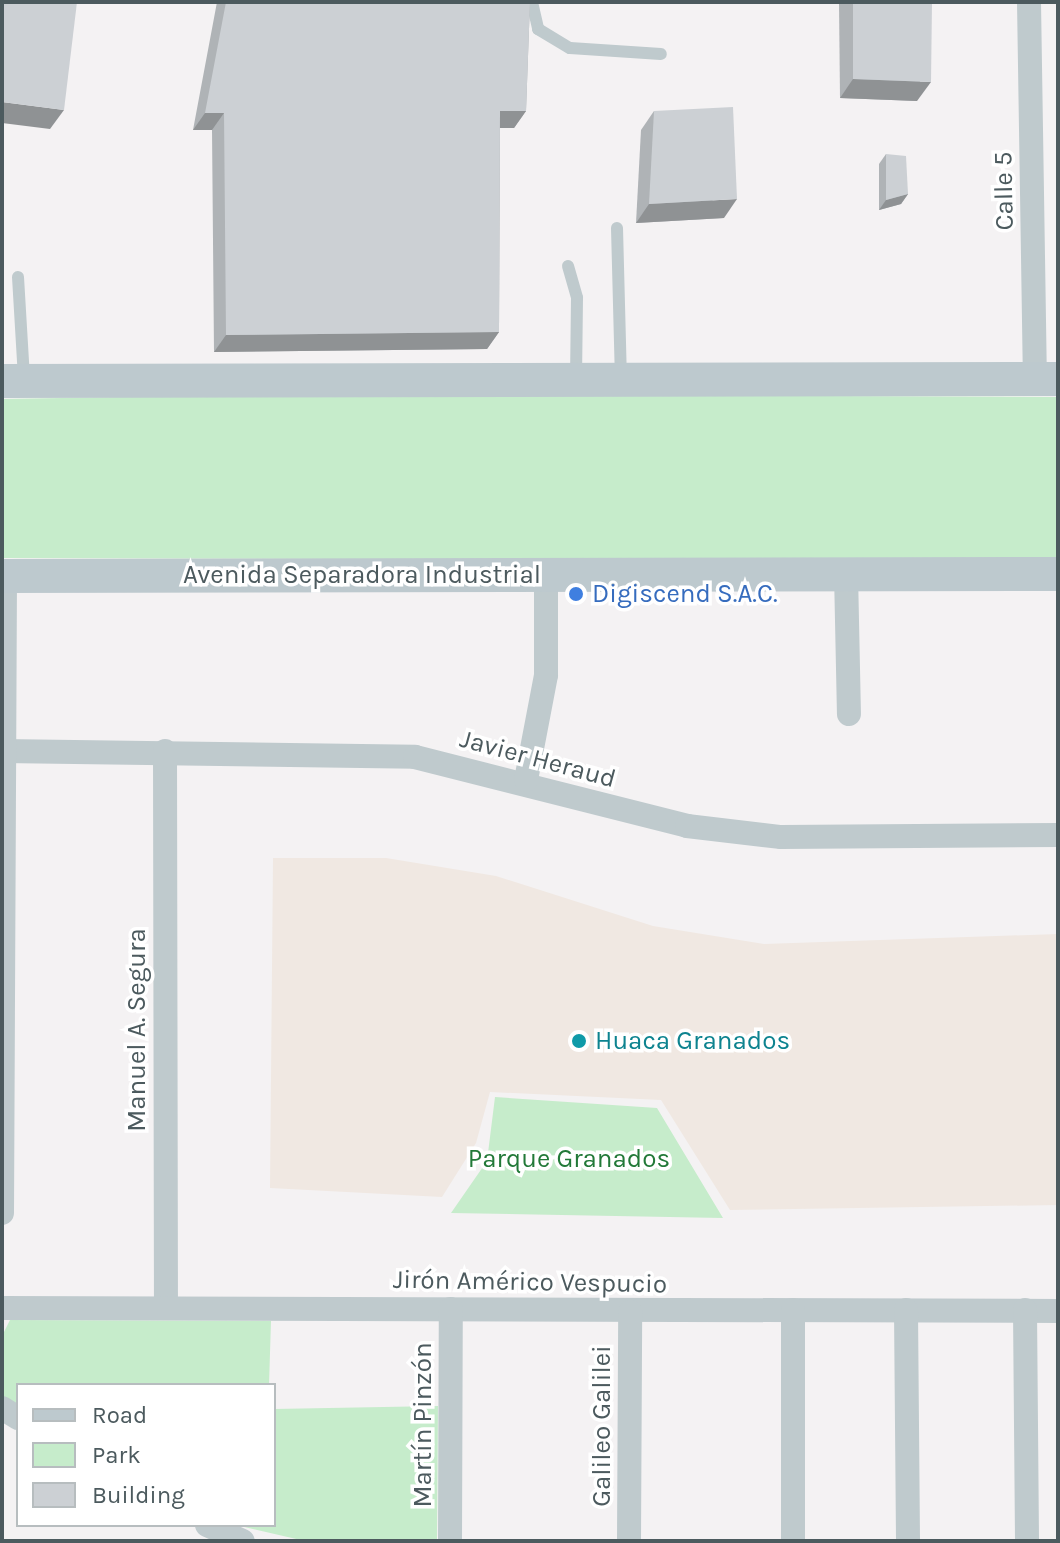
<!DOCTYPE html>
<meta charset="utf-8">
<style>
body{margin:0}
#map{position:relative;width:1060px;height:1543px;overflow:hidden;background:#f4f2f3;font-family:Karla,sans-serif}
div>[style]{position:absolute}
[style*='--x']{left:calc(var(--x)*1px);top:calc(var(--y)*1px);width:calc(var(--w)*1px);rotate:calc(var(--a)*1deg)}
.green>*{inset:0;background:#c6eccb}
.sand>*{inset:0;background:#f0e8e2}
.service>*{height:12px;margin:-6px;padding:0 6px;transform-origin:6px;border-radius:6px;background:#bfcacd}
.minor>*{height:24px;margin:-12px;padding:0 12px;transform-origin:12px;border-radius:12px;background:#bfcacd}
.secondary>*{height:34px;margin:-17px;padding:0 17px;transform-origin:17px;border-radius:17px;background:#bdc9ce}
.wall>*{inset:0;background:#afb3b6}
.shaded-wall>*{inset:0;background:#8f9294}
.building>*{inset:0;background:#ccd0d4}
.dots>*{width:22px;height:22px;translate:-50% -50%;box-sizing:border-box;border:4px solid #fff;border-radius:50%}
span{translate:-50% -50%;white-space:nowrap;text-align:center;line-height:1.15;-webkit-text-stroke:7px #fff;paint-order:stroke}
.street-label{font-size:26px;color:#4c5a5e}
.shop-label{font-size:26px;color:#366cbe}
.left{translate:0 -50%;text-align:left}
.culture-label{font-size:26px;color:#0d838f}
.park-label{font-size:26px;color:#227938}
.frame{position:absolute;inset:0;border:4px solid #4c5a5e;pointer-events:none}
.legend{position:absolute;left:16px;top:1383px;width:260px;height:144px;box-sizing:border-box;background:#fff;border:2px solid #b7bdbf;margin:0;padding:10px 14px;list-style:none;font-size:24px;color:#4c5a5e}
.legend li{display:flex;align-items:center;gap:16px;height:40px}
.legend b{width:40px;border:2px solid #b7bdbf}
</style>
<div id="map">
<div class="green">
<div style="clip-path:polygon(299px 394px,1058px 397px,1058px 561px,2px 558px,2px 399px)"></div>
<div style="clip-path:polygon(495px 1097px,657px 1108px,723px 1218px,451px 1213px,487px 1161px)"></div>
<div style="clip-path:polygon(10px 1320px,271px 1321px,269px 1385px,18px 1385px,18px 1405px,2px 1396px,2px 1336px)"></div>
<div style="clip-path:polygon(438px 1406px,437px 1541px,305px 1541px,236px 1525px,274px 1525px,274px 1409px)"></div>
</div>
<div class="sand">
<div style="clip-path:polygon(273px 858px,386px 858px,496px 876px,653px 926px,764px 944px,1058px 934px,1058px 1205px,730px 1210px,661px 1100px,490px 1092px,476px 1143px,442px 1197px,270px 1188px)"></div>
</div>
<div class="service">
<div style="--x:532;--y:2;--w:28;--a:77"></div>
<div style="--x:538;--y:29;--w:37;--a:31"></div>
<div style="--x:570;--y:48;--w:91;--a:3.8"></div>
<div style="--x:617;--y:228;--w:148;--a:88.5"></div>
<div style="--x:568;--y:266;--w:33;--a:74"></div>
<div style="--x:577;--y:298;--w:80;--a:90.7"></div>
<div style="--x:18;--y:277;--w:100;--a:86.6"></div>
</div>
<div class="minor">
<div style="--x:1029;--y:2;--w:377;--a:89.1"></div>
<div style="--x:846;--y:573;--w:141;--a:88.8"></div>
<div style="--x:2;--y:751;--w:413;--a:0.8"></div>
<div style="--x:415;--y:757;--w:281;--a:14.2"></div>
<div style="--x:687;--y:826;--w:95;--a:6.7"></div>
<div style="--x:781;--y:837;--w:277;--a:-0.4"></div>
<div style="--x:165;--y:751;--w:557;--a:89.9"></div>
<div style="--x:526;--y:780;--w:107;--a:-79.2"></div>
<div style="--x:546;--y:675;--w:101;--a:-90"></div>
<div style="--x:2;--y:1213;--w:637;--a:-89.73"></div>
<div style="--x:2;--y:1308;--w:1056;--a:0.16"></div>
<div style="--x:793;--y:1310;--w:231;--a:90"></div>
<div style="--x:906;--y:1310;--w:231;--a:89.5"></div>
<div style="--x:1025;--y:1310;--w:231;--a:89.5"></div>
<div style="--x:2;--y:1408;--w:19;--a:32"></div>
<div style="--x:207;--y:1525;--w:39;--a:24"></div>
<div style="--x:450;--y:1541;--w:232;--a:-89.8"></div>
<div style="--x:629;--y:1541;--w:229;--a:-89.7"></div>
</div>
<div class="secondary">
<div style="--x:2;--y:381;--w:1056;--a:-0.11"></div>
<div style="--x:2;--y:576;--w:1056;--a:-0.11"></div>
</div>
<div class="wall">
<div style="clip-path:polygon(217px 2px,530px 2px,526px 111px,514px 128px,500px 128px,499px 332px,487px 349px,214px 352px,212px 130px,193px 130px)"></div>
<div style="clip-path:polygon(839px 2px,932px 2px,917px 101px,840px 98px)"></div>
<div style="clip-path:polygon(654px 111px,724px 218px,636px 223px,641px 130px)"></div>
<div style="clip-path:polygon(886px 154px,908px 194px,901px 204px,879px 210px,879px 164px)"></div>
</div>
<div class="shaded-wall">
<div style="clip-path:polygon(853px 79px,931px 82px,917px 101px,840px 98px)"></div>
<div style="clip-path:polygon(2px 102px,64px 110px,50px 129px,2px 123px)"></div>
<div style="clip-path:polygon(500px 111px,526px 111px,514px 128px,488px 128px)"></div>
<div style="clip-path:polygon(205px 113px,224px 113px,212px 130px,193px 130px)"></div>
<div style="clip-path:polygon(908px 194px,901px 204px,879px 210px,886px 200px)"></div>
<div style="clip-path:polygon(737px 199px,724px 218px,636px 223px,649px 204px)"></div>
<div style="clip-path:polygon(499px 332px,487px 349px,214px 352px,226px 335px)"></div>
</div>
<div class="building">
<div style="clip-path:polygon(2px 2px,77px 2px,64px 110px,2px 102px)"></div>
<div style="clip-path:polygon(226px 2px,530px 2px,526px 111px,500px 111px,499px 332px,226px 335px,224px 113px,205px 113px)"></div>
<div style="clip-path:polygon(853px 2px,932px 2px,931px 82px,853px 79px)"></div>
<div style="clip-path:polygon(733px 107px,737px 199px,649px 204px,654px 111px)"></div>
<div style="clip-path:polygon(886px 154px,906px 156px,908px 194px,886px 200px)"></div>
</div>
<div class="dots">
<div style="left:576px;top:594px;background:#3f7fe0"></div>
<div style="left:579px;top:1041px;background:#0f9aa8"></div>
</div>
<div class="street-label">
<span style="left:1004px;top:191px;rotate:-91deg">Calle 5</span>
<span style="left:362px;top:575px">Avenida Separadora Industrial</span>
<span style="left:538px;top:759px;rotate:15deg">Javier Heraud</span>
<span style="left:137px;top:1030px;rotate:-90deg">Manuel A. Segura</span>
<span style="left:530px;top:1282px;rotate:1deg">Jirón Américo Vespucio</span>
<span style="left:423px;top:1425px;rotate:-90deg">Martín Pinzón</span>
<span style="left:602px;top:1426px;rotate:-90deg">Galileo Galilei</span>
</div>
<div class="shop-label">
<span class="left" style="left:592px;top:594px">Digiscend S.A.C.</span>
</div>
<div class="culture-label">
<span class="left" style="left:595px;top:1041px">Huaca Granados</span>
</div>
<div class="park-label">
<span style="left:569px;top:1159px">Parque Granados</span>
</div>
<div class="frame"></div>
<ul class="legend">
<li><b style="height:10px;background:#bdc9ce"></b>Road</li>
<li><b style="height:22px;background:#c6eccb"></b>Park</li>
<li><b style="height:22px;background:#ccd0d4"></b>Building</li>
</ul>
</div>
